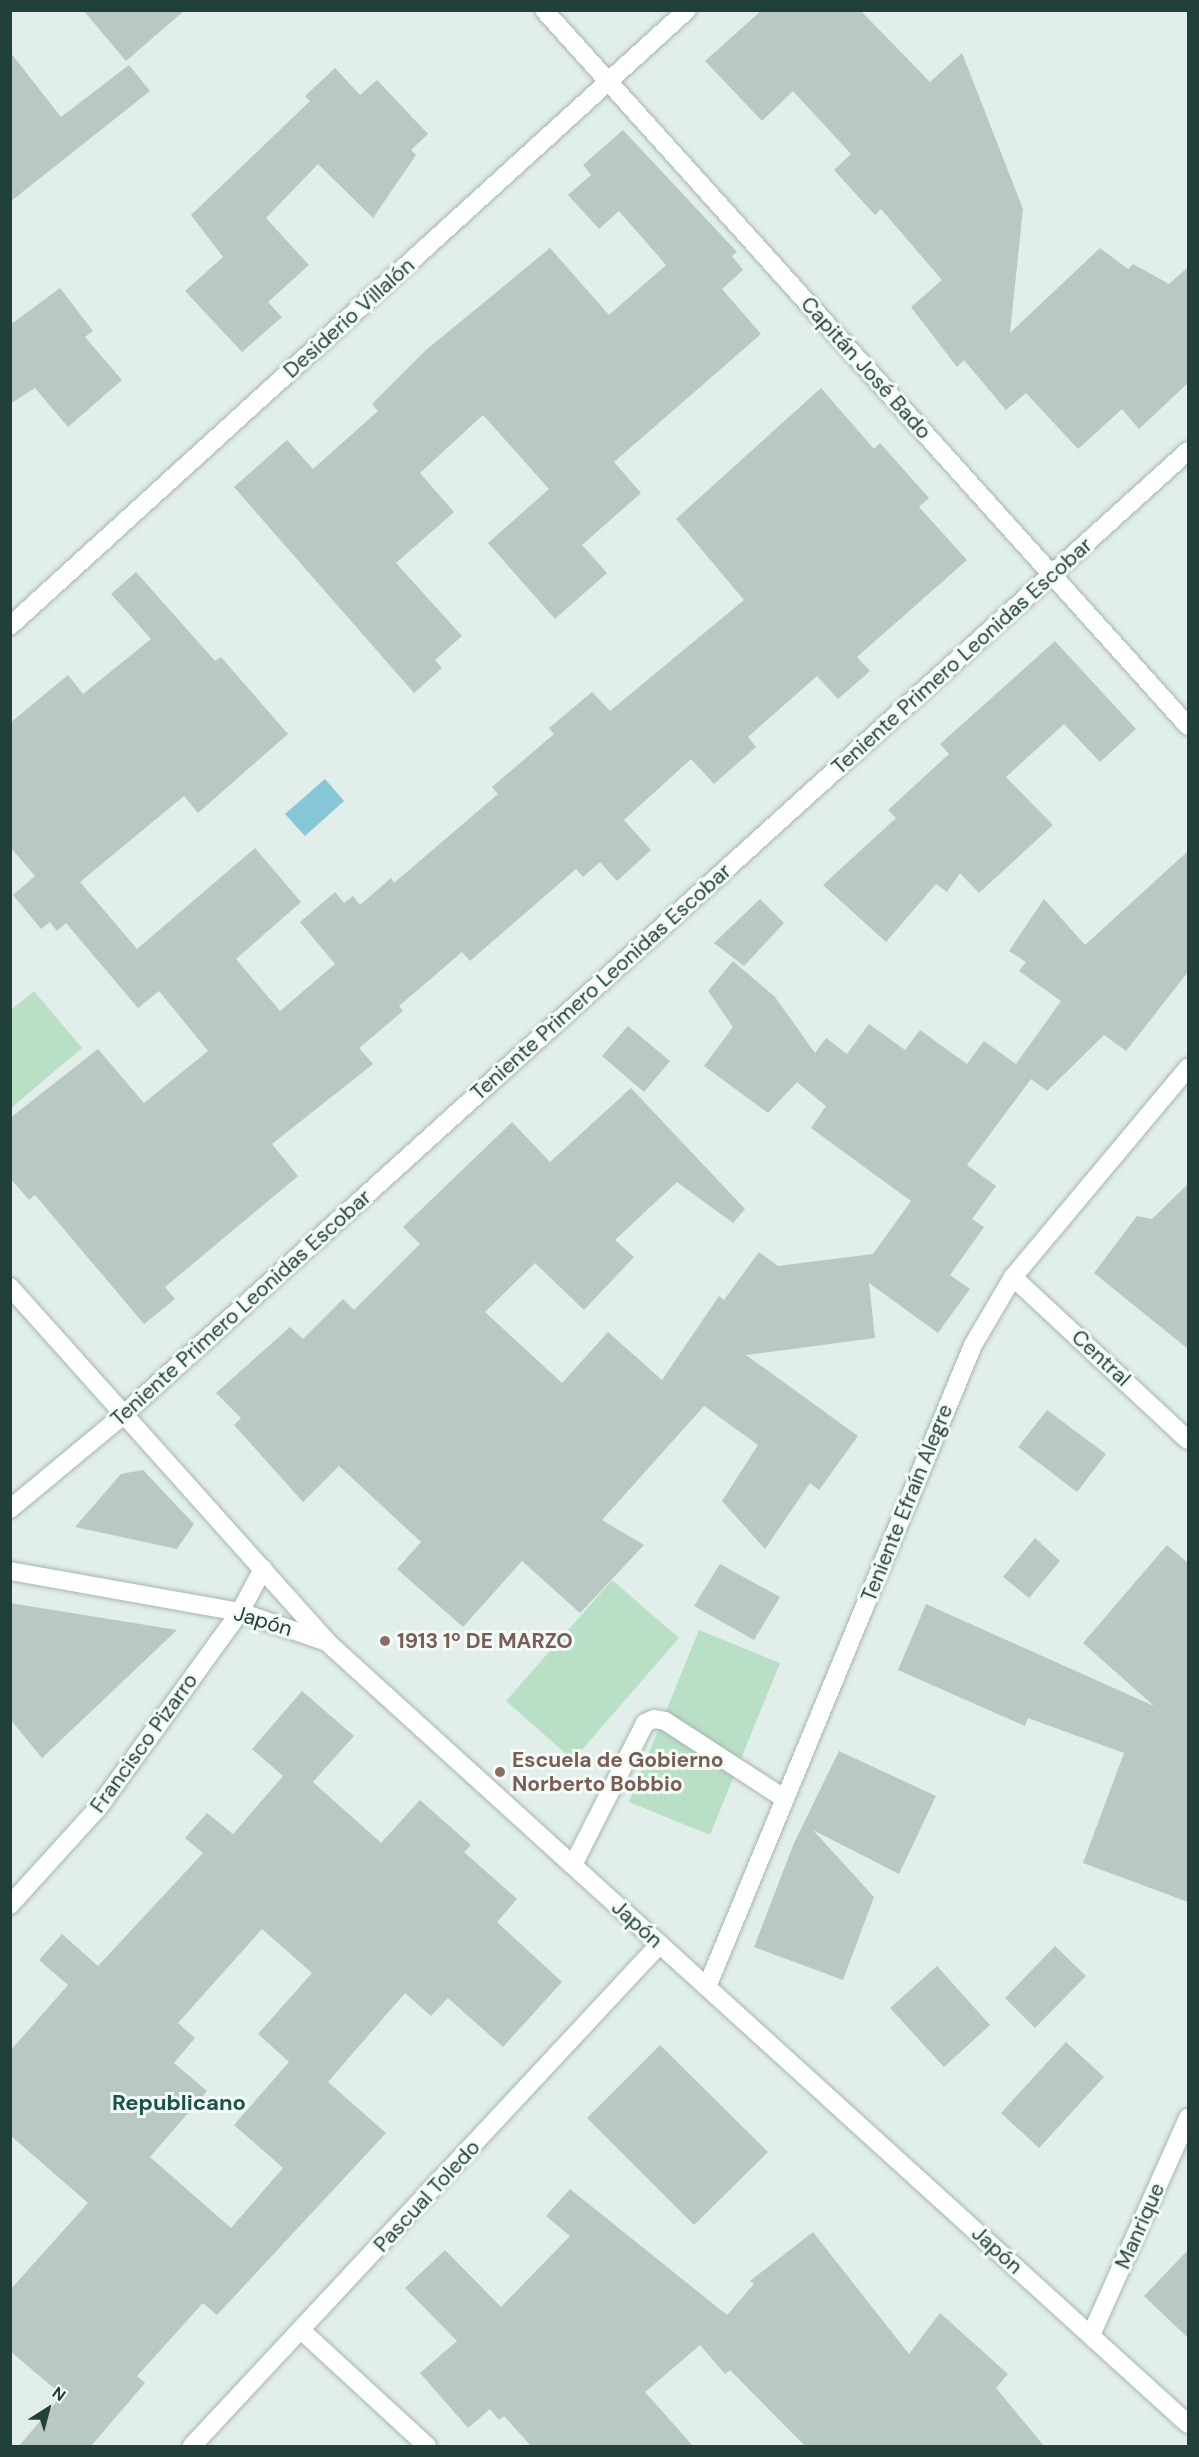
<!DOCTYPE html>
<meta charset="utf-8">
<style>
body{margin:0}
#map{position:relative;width:1199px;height:2457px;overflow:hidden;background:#e2eee9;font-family:"DM Sans",sans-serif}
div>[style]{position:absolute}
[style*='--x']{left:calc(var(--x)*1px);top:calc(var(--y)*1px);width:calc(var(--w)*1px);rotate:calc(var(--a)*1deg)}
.green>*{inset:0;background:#b9e0c6}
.water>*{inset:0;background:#86c7d7}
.building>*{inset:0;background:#b7c9c2}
.roads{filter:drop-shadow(0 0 2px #a4b6b1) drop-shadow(0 0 2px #a4b6b1)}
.service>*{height:18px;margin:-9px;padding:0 9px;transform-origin:9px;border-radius:9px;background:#fff}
.minor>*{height:18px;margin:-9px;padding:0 9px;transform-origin:9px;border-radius:9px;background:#fff}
.tertiary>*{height:18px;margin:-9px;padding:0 9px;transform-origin:9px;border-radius:9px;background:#fff}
.dots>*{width:16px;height:16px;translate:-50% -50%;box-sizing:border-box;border:3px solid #f3faf7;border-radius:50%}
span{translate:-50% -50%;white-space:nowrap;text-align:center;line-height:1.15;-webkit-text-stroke:6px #f3faf7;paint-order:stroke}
.street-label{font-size:21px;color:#204039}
.education-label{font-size:21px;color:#785e54;font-weight:700}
.left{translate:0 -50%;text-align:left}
.neighbourhood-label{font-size:22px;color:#1a5449;font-weight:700}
.frame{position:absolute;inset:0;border:12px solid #204039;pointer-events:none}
.north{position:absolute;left:18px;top:2379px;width:60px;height:60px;-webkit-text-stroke:4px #f3faf7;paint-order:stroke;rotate:36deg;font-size:16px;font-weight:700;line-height:24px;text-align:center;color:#204039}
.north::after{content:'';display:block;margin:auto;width:21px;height:27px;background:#204039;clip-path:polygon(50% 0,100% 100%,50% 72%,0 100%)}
</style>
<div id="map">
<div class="green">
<div style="clip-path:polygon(34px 991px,82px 1048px,11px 1108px,11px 1010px)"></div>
<div style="clip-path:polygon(612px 1580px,679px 1638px,573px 1760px,506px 1701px)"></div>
<div style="clip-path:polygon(699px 1630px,780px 1663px,710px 1835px,629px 1802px)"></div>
</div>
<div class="water">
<div style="clip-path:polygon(325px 779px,344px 801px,305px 836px,285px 814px)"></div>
</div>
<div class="building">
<div style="clip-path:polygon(83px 10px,185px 10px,126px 61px)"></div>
<div style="clip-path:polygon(762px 10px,860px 10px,930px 82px,962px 53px,1023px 209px,1010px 333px,1100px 248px,1128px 269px,1133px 264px,1169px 284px,1188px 267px,1188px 383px,1139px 429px,1122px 409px,1078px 449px,1026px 393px,1006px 410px,964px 360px,957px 367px,911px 307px,942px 280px,881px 209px,875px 215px,834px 170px,851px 154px,793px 91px,762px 121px,705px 61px)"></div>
<div style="clip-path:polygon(10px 52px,61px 117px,129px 65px,150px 91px,10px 202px)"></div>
<div style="clip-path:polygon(335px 68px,360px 95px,377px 80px,428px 134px,411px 150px,416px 155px,373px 218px,318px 164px,266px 218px,309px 265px,268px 302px,282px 317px,242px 352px,185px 291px,223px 257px,191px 215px,310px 101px,305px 96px)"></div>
<div style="clip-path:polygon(623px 130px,737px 252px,732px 256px,743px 270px,722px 289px,761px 334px,614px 462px,641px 493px,582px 545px,607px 573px,555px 619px,488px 543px,549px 489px,483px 415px,420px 473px,454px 512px,396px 563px,462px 636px,435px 660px,442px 668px,414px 693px,234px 487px,287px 440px,313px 469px,378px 411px,372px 404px,426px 350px,550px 248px,609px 315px,666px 265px,619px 211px,599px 229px,568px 195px,591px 175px,583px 165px)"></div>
<div style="clip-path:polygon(60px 288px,93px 331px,85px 337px,122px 380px,68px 427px,35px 388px,10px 404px,10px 325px)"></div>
<div style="clip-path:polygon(821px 388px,874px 449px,880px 443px,929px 498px,919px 507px,967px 560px,857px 657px,870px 671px,838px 699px,817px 676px,748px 737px,756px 747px,714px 784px,691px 759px,624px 820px,651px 850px,617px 881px,600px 862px,583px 877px,576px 869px,470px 961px,462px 952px,399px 1006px,403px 1011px,359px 1048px,373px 1064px,272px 1144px,298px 1176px,165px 1287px,175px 1299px,144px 1324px,35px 1195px,29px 1200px,10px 1178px,10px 1118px,98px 1049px,144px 1103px,208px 1051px,159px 991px,138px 1008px,66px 923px,57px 931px,50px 922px,41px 929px,13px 895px,35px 876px,10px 847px,10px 723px,68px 675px,83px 694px,151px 639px,111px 594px,136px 572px,215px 661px,221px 657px,288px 734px,198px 813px,184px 796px,80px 882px,137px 949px,255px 848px,301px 902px,236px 959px,280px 1011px,335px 964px,300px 922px,335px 892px,344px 903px,353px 896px,360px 905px,391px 878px,394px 883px,498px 794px,492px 787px,554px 734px,549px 728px,592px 692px,610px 711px,744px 600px,676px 519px)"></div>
<div style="clip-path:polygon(1055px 641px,1136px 729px,1100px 762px,1064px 724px,1006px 777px,1053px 825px,979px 893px,960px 873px,947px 892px,936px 884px,886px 942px,823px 885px,896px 818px,888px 810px,949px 754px,940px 744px)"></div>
<div style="clip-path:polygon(1188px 851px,1188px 972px,1126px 1051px,1104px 1035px,1047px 1091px,1031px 1079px,967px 1165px,996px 1186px,972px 1219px,984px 1227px,950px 1275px,970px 1289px,938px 1333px,869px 1283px,875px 1338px,746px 1355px,858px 1436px,819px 1490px,810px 1483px,765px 1549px,722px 1501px,758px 1445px,704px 1406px,602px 1520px,644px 1545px,580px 1613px,522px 1561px,463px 1627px,397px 1569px,421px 1542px,339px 1466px,303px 1502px,234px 1425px,241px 1418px,216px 1393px,290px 1327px,303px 1339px,343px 1299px,354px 1310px,420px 1244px,403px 1227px,512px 1122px,550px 1162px,631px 1088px,745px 1209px,733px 1223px,677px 1182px,615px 1240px,634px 1257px,584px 1310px,535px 1263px,485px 1312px,562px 1383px,608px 1332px,662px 1380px,719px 1296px,724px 1300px,759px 1252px,778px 1266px,873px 1254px,911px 1201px,811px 1128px,826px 1106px,797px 1082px,768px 1113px,704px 1066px,733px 1027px,708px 991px,733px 961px,775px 997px,815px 1053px,826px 1038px,847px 1054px,869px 1024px,905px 1050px,920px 1030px,967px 1064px,984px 1041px,1016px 1064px,1061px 1001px,1019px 971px,1026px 962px,1009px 951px,1044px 899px,1085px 945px)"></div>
<div style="clip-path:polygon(760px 899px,784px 923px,744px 966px,714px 943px)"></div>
<div style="clip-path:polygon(628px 1026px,670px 1061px,644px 1092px,602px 1056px)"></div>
<div style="clip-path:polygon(1188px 1184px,1188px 1349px,1094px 1273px,1137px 1216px,1152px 1219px)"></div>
<div style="clip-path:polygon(1047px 1410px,1106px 1454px,1077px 1492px,1018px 1447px)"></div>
<div style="clip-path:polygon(143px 1470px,194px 1524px,177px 1549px,75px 1527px,121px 1474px)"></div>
<div style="clip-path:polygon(1035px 1538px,1060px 1561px,1029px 1598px,1003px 1577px)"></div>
<div style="clip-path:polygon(1167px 1545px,1188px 1563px,1188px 1902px,1083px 1863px,1124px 1753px,1028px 1718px,1025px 1726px,898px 1670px,926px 1604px,1154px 1706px,1083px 1643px)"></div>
<div style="clip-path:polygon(720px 1564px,780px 1597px,754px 1640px,694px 1606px)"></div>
<div style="clip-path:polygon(10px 1603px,177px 1630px,42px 1758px,10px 1719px)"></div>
<div style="clip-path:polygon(evenodd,302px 1691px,354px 1736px,313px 1782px,381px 1843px,420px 1800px,471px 1845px,464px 1852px,517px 1899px,497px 1922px,562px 1982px,503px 2047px,448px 1998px,431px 2016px,405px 1993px,328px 2082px,386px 2133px,217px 2315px,203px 2303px,137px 2376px,145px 2383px,91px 2446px,19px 2446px,62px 2395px,10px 2351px,10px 2290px,88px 2203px,10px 2135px,10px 2051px,68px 1985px,39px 1960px,62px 1934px,98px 1966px,203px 1853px,185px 1838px,207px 1813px,233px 1834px,283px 1776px,252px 1749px,302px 1691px,262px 1929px,312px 1973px,258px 2034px,289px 2062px,234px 2125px,283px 2168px,231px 2228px,150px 2157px,207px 2091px,174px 2063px,195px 2038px,178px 2023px,262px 1929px)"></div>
<div style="clip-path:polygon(839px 1751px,936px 1796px,899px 1874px,813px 1830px,874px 1897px,843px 1980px,754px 1947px,794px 1843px)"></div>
<div style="clip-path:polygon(1055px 1946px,1086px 1976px,1035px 2028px,1005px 1998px)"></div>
<div style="clip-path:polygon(937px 1966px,990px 2025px,944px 2067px,890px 2008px)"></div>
<div style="clip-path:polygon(1066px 2042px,1104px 2077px,1039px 2148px,1001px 2113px)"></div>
<div style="clip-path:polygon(660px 2045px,768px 2152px,694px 2225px,587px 2118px)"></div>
<div style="clip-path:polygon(570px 2189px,727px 2315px,754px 2284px,750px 2281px,813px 2232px,909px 2354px,940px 2313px,1008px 2374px,996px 2388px,1044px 2446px,805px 2446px,730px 2370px,725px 2374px,700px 2345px,645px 2392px,693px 2446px,531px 2446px,504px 2416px,499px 2420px,490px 2409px,468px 2428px,420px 2373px,457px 2341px,405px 2288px,445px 2250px,501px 2307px,570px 2236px,546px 2216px)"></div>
<div style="clip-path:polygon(1188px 2250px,1188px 2338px,1144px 2296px)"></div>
</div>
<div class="roads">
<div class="service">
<div style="--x:573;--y:1865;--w:159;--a:-63.1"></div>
<div style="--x:645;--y:1723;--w:10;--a:-24"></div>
<div style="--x:654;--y:1719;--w:11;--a:10"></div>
<div style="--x:665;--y:1721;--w:143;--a:33"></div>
</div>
<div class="minor">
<div style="--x:544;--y:10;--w:963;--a:48.03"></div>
<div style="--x:1013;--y:1277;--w:239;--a:43"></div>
<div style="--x:10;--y:1287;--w:476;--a:48.2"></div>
<div style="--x:10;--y:1509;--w:144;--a:-39.7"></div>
<div style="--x:121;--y:1417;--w:1439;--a:-42.16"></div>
<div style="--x:707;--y:1987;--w:695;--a:-67.49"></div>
<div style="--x:973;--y:1345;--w:79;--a:-59.5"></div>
<div style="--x:1013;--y:1277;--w:273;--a:-50.1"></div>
<div style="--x:302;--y:2331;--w:170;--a:42.6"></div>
<div style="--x:1091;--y:2335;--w:238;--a:-65.9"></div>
<div style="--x:192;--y:2446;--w:686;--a:-47.01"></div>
</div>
<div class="tertiary">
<div style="--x:10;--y:626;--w:915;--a:-42.3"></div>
<div style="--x:10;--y:1571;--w:234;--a:10.1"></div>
<div style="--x:240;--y:1612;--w:92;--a:19"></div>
<div style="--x:327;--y:1642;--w:1163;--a:42.25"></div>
<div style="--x:10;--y:1905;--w:131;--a:-47.8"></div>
<div style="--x:98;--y:1808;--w:242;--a:-54.1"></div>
<div style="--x:240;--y:1612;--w:49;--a:-61.9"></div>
</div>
</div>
<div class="dots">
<div style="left:385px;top:1641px;background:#8d6e63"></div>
<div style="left:500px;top:1772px;background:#8d6e63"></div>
</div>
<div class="street-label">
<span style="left:349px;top:318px;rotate:-42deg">Desiderio Villalón</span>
<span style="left:866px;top:368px;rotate:48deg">Capitán José Bado</span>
<span style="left:962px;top:656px;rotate:-42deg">Teniente Primero Leonidas Escobar</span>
<span style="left:601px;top:982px;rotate:-42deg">Teniente Primero Leonidas Escobar</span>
<span style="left:241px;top:1308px;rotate:-42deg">Teniente Primero Leonidas Escobar</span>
<span style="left:1101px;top:1358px;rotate:43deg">Central</span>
<span style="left:907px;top:1503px;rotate:-68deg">Teniente Efraín Alegre</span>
<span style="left:263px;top:1621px;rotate:17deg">Japón</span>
<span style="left:144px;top:1743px;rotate:-54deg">Francisco Pizarro</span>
<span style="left:637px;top:1924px;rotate:42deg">Japón</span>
<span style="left:427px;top:2196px;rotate:-47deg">Pascual Toledo</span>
<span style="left:1140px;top:2226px;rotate:-66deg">Manrique</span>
<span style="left:997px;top:2250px;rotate:42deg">Japón</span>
</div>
<div class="education-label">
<span class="left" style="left:397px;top:1641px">1913 1º DE MARZO</span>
<span class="left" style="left:512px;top:1772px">Escuela de Gobierno<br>Norberto Bobbio</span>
</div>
<div class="neighbourhood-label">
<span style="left:179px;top:2103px">Republicano</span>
</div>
<div class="frame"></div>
<div class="north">N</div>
</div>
